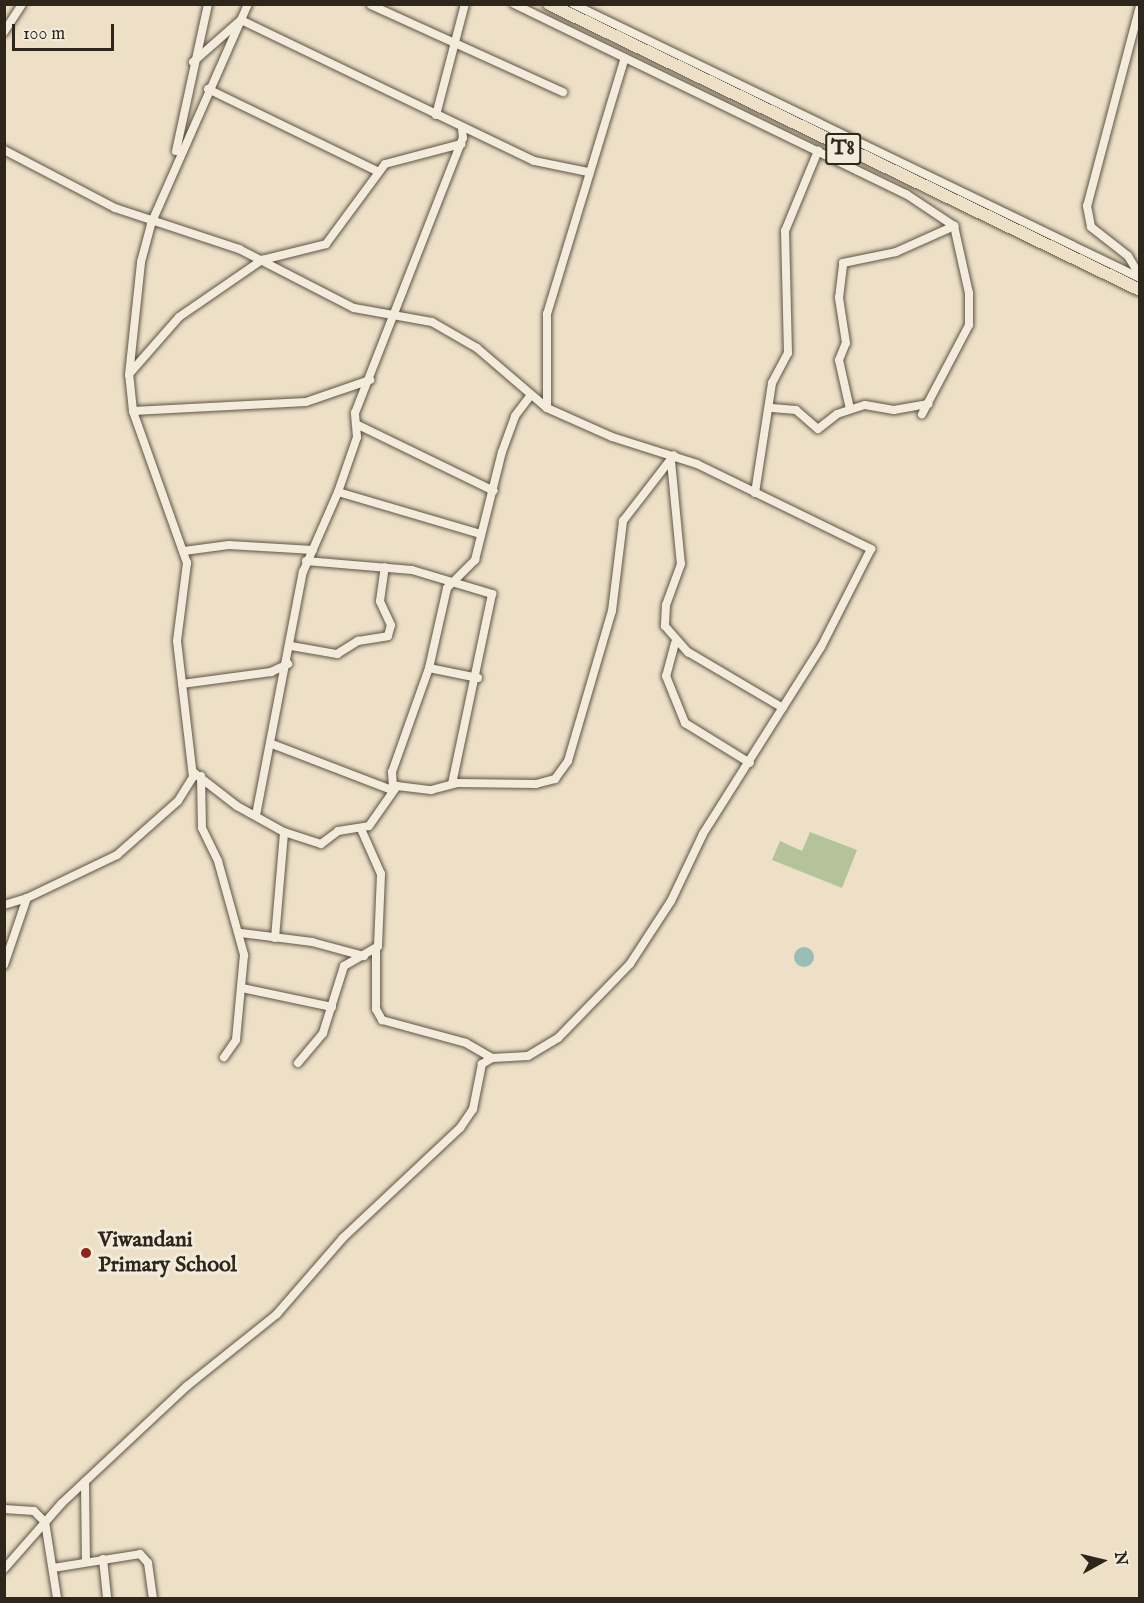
<!DOCTYPE html>
<style>
body{margin:0}
#map{position:relative;width:1144px;height:1603px;overflow:hidden;background:#ede0c7;font-family:"IM FELL English",serif}
div>[style]{position:absolute}
[style*='--x']{left:calc(var(--x)*1px);top:calc(var(--y)*1px);width:calc(var(--w)*1px);rotate:calc(var(--a)*1deg)}
.green>*{inset:0;background:#b4c399}
.water>*{inset:0;background:#99bdb7}
.round{border-radius:50%}
.roads{filter:drop-shadow(0 0 2px #5e5446) drop-shadow(0 0 2px #5e5446)}
.minor>*{height:8px;margin:-4px;padding:0 4px;transform-origin:4px;border-radius:4px;background:#f3ebdb}
.highway>*{height:12px;margin:-6px;padding:0 6px;transform-origin:6px;border-radius:6px;background:#ede0c7}
.dots>*{width:16px;height:16px;translate:-50% -50%;box-sizing:border-box;border:3px solid #f3ebdb;border-radius:50%}
span{translate:-50% -50%;white-space:nowrap;text-align:center;line-height:1.15;-webkit-text-stroke:6px #f3ebdb;paint-order:stroke}
.shield-label span{padding:2px 4px;background:#f3ebdb;border:2px solid;border-radius:4px;-webkit-text-stroke-width:0}
.shield-label{font-size:21px;color:#2e261b;font-weight:700}
.poi-label{font-size:22px;color:#2e261b;font-weight:700}
.left{translate:0 -50%;text-align:left}
.frame{position:absolute;inset:0;border:6px solid #2e261b;pointer-events:none}
.north{position:absolute;left:1072px;top:1531px;width:60px;height:60px;-webkit-text-stroke:4px #f3ebdb;paint-order:stroke;rotate:82deg;font-size:16px;font-weight:700;line-height:24px;text-align:center;color:#2e261b}
.north::after{content:'';display:block;margin:auto;width:21px;height:27px;background:#2e261b;clip-path:polygon(50% 0,100% 100%,50% 72%,0 100%)}
.scale{position:absolute;left:12px;top:24px;width:102px;height:27px;box-sizing:border-box;border:3px solid #2e261b;border-top:0;padding-left:8px;font-size:18px;line-height:21px;white-space:nowrap;color:#2e261b;-webkit-text-stroke:4px #f3ebdb;paint-order:stroke}
</style>
<div id="map">
<div class="green">
<div style="clip-path:polygon(810px 832px,857px 850px,842px 888px,772px 860px,780px 841px,802px 851px)"></div>
</div>
<div class="water">
<div class="round" style="left:794px;top:947px;width:20px;height:20px"></div>
</div>
<div class="roads">
<div class="minor">
<div style="--x:514;--y:4;--w:436;--a:25.9"></div>
<div style="--x:906;--y:194;--w:58;--a:33.7"></div>
<div style="--x:954;--y:226;--w:69;--a:77.4"></div>
<div style="--x:969;--y:293;--w:32;--a:90"></div>
<div style="--x:969;--y:325;--w:101;--a:117.8"></div>
<div style="--x:573;--y:4;--w:630;--a:25.79"></div>
<div style="--x:371;--y:5;--w:211;--a:24.4"></div>
<div style="--x:1140;--y:6;--w:207;--a:104.8"></div>
<div style="--x:1087;--y:206;--w:21;--a:79"></div>
<div style="--x:1091;--y:227;--w:47;--a:38.1"></div>
<div style="--x:1128;--y:256;--w:23;--a:59"></div>
<div style="--x:4;--y:32;--w:33;--a:-57"></div>
<div style="--x:193;--y:62;--w:64;--a:-41.2"></div>
<div style="--x:241;--y:20;--w:325;--a:25.7"></div>
<div style="--x:534;--y:161;--w:55;--a:11.5"></div>
<div style="--x:208;--y:89;--w:188;--a:25.9"></div>
<div style="--x:436;--y:115;--w:115;--a:-75.4"></div>
<div style="--x:4;--y:150;--w:125;--a:27.6"></div>
<div style="--x:115;--y:208;--w:131;--a:18.3"></div>
<div style="--x:239;--y:249;--w:129;--a:27.2"></div>
<div style="--x:354;--y:308;--w:79;--a:10.2"></div>
<div style="--x:432;--y:322;--w:52;--a:30"></div>
<div style="--x:477;--y:348;--w:92;--a:40.6"></div>
<div style="--x:547;--y:408;--w:71;--a:24"></div>
<div style="--x:612;--y:437;--w:89;--a:17.6"></div>
<div style="--x:697;--y:464;--w:194;--a:26"></div>
<div style="--x:871;--y:549;--w:110;--a:117"></div>
<div style="--x:821;--y:647;--w:221;--a:122.3"></div>
<div style="--x:703;--y:834;--w:74;--a:115.5"></div>
<div style="--x:671;--y:901;--w:75;--a:123.1"></div>
<div style="--x:630;--y:964;--w:103;--a:134.2"></div>
<div style="--x:558;--y:1038;--w:35;--a:149"></div>
<div style="--x:528;--y:1056;--w:36;--a:177"></div>
<div style="--x:492;--y:1058;--w:12;--a:149"></div>
<div style="--x:482;--y:1064;--w:46;--a:101.3"></div>
<div style="--x:473;--y:1109;--w:23;--a:124"></div>
<div style="--x:460;--y:1128;--w:161;--a:136.8"></div>
<div style="--x:343;--y:1238;--w:101;--a:131"></div>
<div style="--x:277;--y:1314;--w:115;--a:141.3"></div>
<div style="--x:187;--y:1386;--w:171;--a:136.9"></div>
<div style="--x:62;--y:1503;--w:88;--a:131.3"></div>
<div style="--x:176;--y:151;--w:150;--a:-77.7"></div>
<div style="--x:130;--y:373;--w:74;--a:-48.8"></div>
<div style="--x:179;--y:317;--w:101;--a:-34.5"></div>
<div style="--x:262;--y:260;--w:66;--a:-14"></div>
<div style="--x:326;--y:244;--w:99;--a:-53.6"></div>
<div style="--x:385;--y:164;--w:79;--a:-14.7"></div>
<div style="--x:547;--y:408;--w:94;--a:-90"></div>
<div style="--x:547;--y:314;--w:265;--a:-73.1"></div>
<div style="--x:772;--y:408;--w:24;--a:5"></div>
<div style="--x:796;--y:410;--w:29;--a:41"></div>
<div style="--x:818;--y:429;--w:24;--a:-38"></div>
<div style="--x:837;--y:414;--w:29;--a:-18"></div>
<div style="--x:865;--y:405;--w:29;--a:10"></div>
<div style="--x:894;--y:410;--w:35;--a:-10"></div>
<div style="--x:850;--y:409;--w:50;--a:-102.7"></div>
<div style="--x:839;--y:360;--w:18;--a:-68"></div>
<div style="--x:846;--y:343;--w:46;--a:-98.8"></div>
<div style="--x:839;--y:298;--w:35;--a:-83"></div>
<div style="--x:843;--y:263;--w:54;--a:-11.7"></div>
<div style="--x:896;--y:252;--w:64;--a:-24.1"></div>
<div style="--x:133;--y:411;--w:173;--a:-3"></div>
<div style="--x:306;--y:402;--w:68;--a:-19"></div>
<div style="--x:356;--y:424;--w:153;--a:25.9"></div>
<div style="--x:671;--y:461;--w:103;--a:84.5"></div>
<div style="--x:681;--y:564;--w:44;--a:110.1"></div>
<div style="--x:666;--y:605;--w:21;--a:93"></div>
<div style="--x:665;--y:626;--w:35;--a:49"></div>
<div style="--x:688;--y:652;--w:110;--a:30.5"></div>
<div style="--x:338;--y:492;--w:149;--a:16.4"></div>
<div style="--x:755;--y:493;--w:111;--a:-81.2"></div>
<div style="--x:772;--y:383;--w:34;--a:-62"></div>
<div style="--x:788;--y:353;--w:122;--a:-91.4"></div>
<div style="--x:785;--y:231;--w:87;--a:-67.6"></div>
<div style="--x:184;--y:551;--w:45;--a:-7.6"></div>
<div style="--x:229;--y:545;--w:84;--a:3.4"></div>
<div style="--x:306;--y:561;--w:106;--a:4.9"></div>
<div style="--x:412;--y:570;--w:84;--a:16.7"></div>
<div style="--x:492;--y:594;--w:194;--a:101.9"></div>
<div style="--x:675;--y:643;--w:34;--a:105"></div>
<div style="--x:666;--y:676;--w:51;--a:68"></div>
<div style="--x:685;--y:723;--w:76;--a:31.6"></div>
<div style="--x:291;--y:646;--w:47;--a:9.9"></div>
<div style="--x:337;--y:654;--w:25;--a:-32"></div>
<div style="--x:358;--y:641;--w:30;--a:-9"></div>
<div style="--x:388;--y:636;--w:11;--a:-75"></div>
<div style="--x:391;--y:625;--w:26;--a:-115"></div>
<div style="--x:380;--y:601;--w:34;--a:-82"></div>
<div style="--x:429;--y:668;--w:50;--a:11.5"></div>
<div style="--x:182;--y:684;--w:90;--a:-7.7"></div>
<div style="--x:271;--y:672;--w:19;--a:-25"></div>
<div style="--x:272;--y:744;--w:129;--a:21"></div>
<div style="--x:193;--y:772;--w:56;--a:37.7"></div>
<div style="--x:237;--y:806;--w:54;--a:29"></div>
<div style="--x:284;--y:832;--w:39;--a:18"></div>
<div style="--x:321;--y:844;--w:21;--a:-37"></div>
<div style="--x:338;--y:831;--w:31;--a:-9"></div>
<div style="--x:369;--y:826;--w:49;--a:-55"></div>
<div style="--x:397;--y:786;--w:34;--a:7"></div>
<div style="--x:431;--y:790;--w:27;--a:-15"></div>
<div style="--x:457;--y:783;--w:79;--a:0.7"></div>
<div style="--x:536;--y:784;--w:20;--a:-15"></div>
<div style="--x:555;--y:779;--w:22;--a:-54"></div>
<div style="--x:568;--y:761;--w:156;--a:-73.7"></div>
<div style="--x:612;--y:611;--w:91;--a:-83"></div>
<div style="--x:623;--y:521;--w:83;--a:-52.3"></div>
<div style="--x:201;--y:776;--w:52;--a:88.9"></div>
<div style="--x:202;--y:828;--w:37;--a:64"></div>
<div style="--x:218;--y:861;--w:98;--a:74.5"></div>
<div style="--x:244;--y:955;--w:85;--a:95.4"></div>
<div style="--x:236;--y:1040;--w:21;--a:125"></div>
<div style="--x:393;--y:787;--w:15;--a:-94"></div>
<div style="--x:392;--y:772;--w:110;--a:-70.4"></div>
<div style="--x:429;--y:668;--w:82;--a:-77.3"></div>
<div style="--x:447;--y:588;--w:40;--a:-45"></div>
<div style="--x:475;--y:560;--w:111;--a:-76"></div>
<div style="--x:502;--y:452;--w:38;--a:-70"></div>
<div style="--x:515;--y:416;--w:25;--a:-53"></div>
<div style="--x:256;--y:815;--w:248;--a:-79.1"></div>
<div style="--x:303;--y:572;--w:87;--a:-66.4"></div>
<div style="--x:338;--y:492;--w:58;--a:-70.9"></div>
<div style="--x:357;--y:437;--w:24;--a:-95"></div>
<div style="--x:355;--y:413;--w:295;--a:-68.6"></div>
<div style="--x:463;--y:138;--w:10;--a:-96"></div>
<div style="--x:4;--y:905;--w:24;--a:-17"></div>
<div style="--x:241;--y:933;--w:72;--a:7.2"></div>
<div style="--x:312;--y:942;--w:54;--a:15.1"></div>
<div style="--x:275;--y:938;--w:106;--a:-85.1"></div>
<div style="--x:376;--y:949;--w:60;--a:90"></div>
<div style="--x:376;--y:1009;--w:13;--a:61"></div>
<div style="--x:382;--y:1020;--w:87;--a:15.3"></div>
<div style="--x:466;--y:1043;--w:30;--a:30"></div>
<div style="--x:4;--y:965;--w:71;--a:-71.1"></div>
<div style="--x:27;--y:898;--w:100;--a:-25.5"></div>
<div style="--x:117;--y:855;--w:81;--a:-41.5"></div>
<div style="--x:178;--y:801;--w:28;--a:-58"></div>
<div style="--x:193;--y:777;--w:137;--a:-96.7"></div>
<div style="--x:177;--y:641;--w:79;--a:-82.7"></div>
<div style="--x:187;--y:563;--w:161;--a:-109.6"></div>
<div style="--x:133;--y:411;--w:36;--a:-96"></div>
<div style="--x:129;--y:375;--w:114;--a:-83.9"></div>
<div style="--x:141;--y:262;--w:39;--a:-75"></div>
<div style="--x:151;--y:224;--w:240;--a:-66.2"></div>
<div style="--x:242;--y:988;--w:92;--a:11.9"></div>
<div style="--x:298;--y:1063;--w:39;--a:-50"></div>
<div style="--x:323;--y:1033;--w:70;--a:-72.6"></div>
<div style="--x:344;--y:966;--w:39;--a:-30"></div>
<div style="--x:378;--y:946;--w:72;--a:-87.6"></div>
<div style="--x:381;--y:874;--w:49;--a:-114"></div>
<div style="--x:85;--y:1482;--w:80;--a:89.3"></div>
<div style="--x:4;--y:1509;--w:30;--a:4"></div>
<div style="--x:34;--y:1511;--w:16;--a:45"></div>
<div style="--x:45;--y:1522;--w:77;--a:81"></div>
<div style="--x:103;--y:1559;--w:39;--a:84"></div>
<div style="--x:53;--y:1568;--w:88;--a:-9.1"></div>
<div style="--x:140;--y:1554;--w:12;--a:48"></div>
<div style="--x:148;--y:1563;--w:35;--a:82"></div>
</div>
<div class="highway">
<div style="--x:549;--y:4;--w:657;--a:25.82"></div>
</div>
</div>
<div class="dots">
<div style="left:86px;top:1253px;background:#8f2418"></div>
</div>
<div class="shield-label">
<span style="left:843px;top:149px">T8</span>
</div>
<div class="poi-label">
<span class="left" style="left:98px;top:1253px">Viwandani<br>Primary School</span>
</div>
<div class="frame"></div>
<div class="north">N</div>
<div class="scale">100 m</div>
</div>
